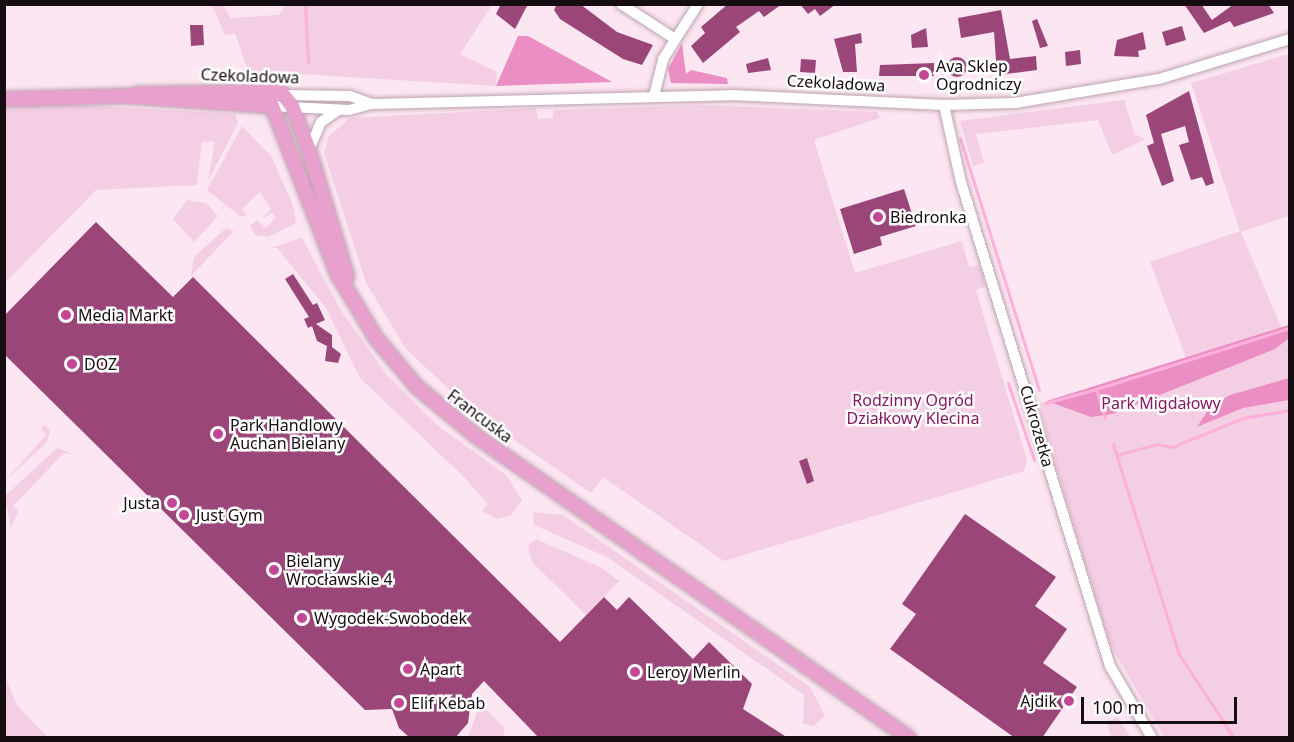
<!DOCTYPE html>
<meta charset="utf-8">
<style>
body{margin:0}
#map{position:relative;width:1294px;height:742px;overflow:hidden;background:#fce6f1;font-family:"Noto Sans",sans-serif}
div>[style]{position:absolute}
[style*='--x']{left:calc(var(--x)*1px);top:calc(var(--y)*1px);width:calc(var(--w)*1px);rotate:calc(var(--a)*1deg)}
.green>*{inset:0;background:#f4cee2}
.forest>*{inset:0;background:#eb8ec3}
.stream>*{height:3px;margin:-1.5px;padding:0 1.5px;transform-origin:1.5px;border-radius:1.5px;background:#fcb0da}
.building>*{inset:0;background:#9b4679}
.round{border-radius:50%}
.roads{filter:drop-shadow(0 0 2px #bda3b1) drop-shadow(0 0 2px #bda3b1)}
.minor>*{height:10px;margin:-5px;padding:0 5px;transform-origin:5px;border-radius:5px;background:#fff}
.major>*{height:14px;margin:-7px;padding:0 7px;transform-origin:7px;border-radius:7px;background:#e8a1cc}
.dots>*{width:16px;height:16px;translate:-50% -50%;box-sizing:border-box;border:3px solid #fff;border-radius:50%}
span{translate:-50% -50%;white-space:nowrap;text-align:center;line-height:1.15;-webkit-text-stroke:5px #fff;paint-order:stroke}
.poi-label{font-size:16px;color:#160d12}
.left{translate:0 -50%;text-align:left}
.right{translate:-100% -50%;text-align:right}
.street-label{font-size:16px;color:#160d12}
.park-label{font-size:16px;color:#841861}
.frame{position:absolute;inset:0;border:6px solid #160d12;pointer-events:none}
.scale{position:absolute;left:1081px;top:697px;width:156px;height:27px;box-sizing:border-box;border:3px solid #160d12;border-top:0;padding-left:8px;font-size:18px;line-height:21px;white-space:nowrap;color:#160d12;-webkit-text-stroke:4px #fff;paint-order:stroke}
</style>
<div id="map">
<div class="green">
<div style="clip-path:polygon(212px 5px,223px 5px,231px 18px,279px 15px,286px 5px,492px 5px,460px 54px,497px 72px,496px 86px,248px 71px,235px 33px,225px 35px)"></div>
<div style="clip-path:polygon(1289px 54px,1289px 216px,1241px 232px,1281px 327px,1289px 325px,1289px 737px,1164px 737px,1110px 644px,1037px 404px,1186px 358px,1150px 262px,1240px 231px,1191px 83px)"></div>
<div style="clip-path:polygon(1124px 100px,1135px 135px,1146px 139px,1112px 155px,1098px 120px,976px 134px,984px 163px,973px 166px,960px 121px)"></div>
<div style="clip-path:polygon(63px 104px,235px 114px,238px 123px,208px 181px,215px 141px,202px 142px,197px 185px,96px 190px,5px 283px,5px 105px)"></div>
<div style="clip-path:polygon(700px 105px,877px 112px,880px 118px,814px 140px,855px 273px,962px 241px,969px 267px,979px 265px,986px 286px,976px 290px,1027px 460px,1024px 471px,724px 561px,603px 477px,591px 493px,471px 410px,406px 349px,366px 283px,324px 152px,329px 136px,350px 118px,536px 108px,538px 119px,553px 118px,553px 110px)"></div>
<div style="clip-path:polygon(242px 126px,272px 157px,293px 206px,296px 223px,268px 237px,255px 235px,250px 226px,257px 220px,266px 228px,276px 217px,272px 213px,261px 219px,271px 209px,260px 192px,242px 209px,247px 215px,241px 217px,207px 190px)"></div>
<div style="clip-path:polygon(187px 200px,206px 203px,218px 216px,194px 242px,173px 219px)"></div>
<div style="clip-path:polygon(226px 228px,234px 231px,191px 276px,194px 257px)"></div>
<div style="clip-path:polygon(302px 238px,342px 312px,387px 375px,437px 425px,506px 475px,522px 500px,510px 516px,497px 519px,482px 511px,488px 504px,464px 477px,360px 378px,326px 308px,277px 248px,270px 248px)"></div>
<div style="clip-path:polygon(45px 425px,50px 431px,47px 442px,5px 481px,46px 435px,41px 429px)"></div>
<div style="clip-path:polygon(57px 448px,74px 454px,64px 453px,13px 506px,18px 511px,11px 528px,5px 496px)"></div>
<div style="clip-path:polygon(533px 512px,563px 515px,810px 687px,825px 716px,813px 726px,803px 724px,804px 695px,607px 557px,534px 525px)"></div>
<div style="clip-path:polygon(536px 539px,602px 568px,619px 581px,586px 615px,532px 562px,528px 546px)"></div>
<div style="clip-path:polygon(5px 676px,17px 705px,47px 737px,5px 737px)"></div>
<div style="clip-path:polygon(480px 704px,503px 726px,505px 737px,468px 737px)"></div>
<div style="clip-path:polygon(1117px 717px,1131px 737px,1111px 737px,1107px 722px)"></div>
</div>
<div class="forest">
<div style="clip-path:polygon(518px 36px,528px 36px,612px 82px,496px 86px)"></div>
<div style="clip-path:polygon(682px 43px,686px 74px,691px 70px,727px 78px,728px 84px,671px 83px,668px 69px)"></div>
<div style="clip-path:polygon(1289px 325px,1288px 339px,1275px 349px,1112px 414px,1091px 417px,1047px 401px)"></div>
<div style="clip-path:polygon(1289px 378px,1289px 400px,1243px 408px,1197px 427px,1210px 407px,1230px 395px)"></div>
</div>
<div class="stream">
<div style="--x:305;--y:4;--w:59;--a:87.1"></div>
<div style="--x:960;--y:138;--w:264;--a:72.6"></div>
<div style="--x:1008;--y:383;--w:81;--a:71.3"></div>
<div style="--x:1096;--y:389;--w:203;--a:-17.5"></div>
<div style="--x:1046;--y:403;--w:52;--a:-15.6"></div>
<div style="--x:1096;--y:389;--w:31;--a:73"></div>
<div style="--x:1113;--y:444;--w:220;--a:72.6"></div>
<div style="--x:1179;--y:654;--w:100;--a:56.8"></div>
<div style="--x:1117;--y:455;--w:41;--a:-15.4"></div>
<div style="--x:1157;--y:444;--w:15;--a:11"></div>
<div style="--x:1172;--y:447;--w:77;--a:-22.2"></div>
<div style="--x:1243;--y:418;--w:48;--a:-9.7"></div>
</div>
<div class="building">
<div style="clip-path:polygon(501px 4px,528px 4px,515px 29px,496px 14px)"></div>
<div style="clip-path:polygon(557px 4px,580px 4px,617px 32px,653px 45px,642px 65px,623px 59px,560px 19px,554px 10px)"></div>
<div style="clip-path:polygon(728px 4px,782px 4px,764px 17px,759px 11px,736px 27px,740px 32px,703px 63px,691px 46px,705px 33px,701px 27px)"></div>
<div style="clip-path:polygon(800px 4px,836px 4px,820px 16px,815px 9px,808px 14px)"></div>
<div style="clip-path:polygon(1184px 4px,1201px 4px,1212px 20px,1234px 4px,1268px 4px,1274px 13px,1234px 27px,1230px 21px,1204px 33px)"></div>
<div style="clip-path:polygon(1001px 10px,1010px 59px,1036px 56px,1037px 70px,997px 75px,994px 32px,961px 38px,958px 18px)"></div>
<div style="clip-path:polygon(1037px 19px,1048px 46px,1040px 48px,1032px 21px)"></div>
<div style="clip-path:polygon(190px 25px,203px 25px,204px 45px,191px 46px)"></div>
<div style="clip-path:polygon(1182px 26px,1186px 40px,1166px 46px,1162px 32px)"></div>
<div style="clip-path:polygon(926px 28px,928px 47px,912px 48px,911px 35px)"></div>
<div style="clip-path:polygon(1143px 32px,1146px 49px,1138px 51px,1139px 57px,1114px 56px,1117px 40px)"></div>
<div style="clip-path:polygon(861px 33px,862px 43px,855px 44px,857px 72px,843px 72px,834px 39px)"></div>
<div style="clip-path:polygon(1080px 50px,1081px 64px,1066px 66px,1065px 52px)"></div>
<div class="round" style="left:947px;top:57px;width:20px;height:20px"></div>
<div style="clip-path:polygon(768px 58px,771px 70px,748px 73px,746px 64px)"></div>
<div style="clip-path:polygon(801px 59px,816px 60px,815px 73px,800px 72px)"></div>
<div style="clip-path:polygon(934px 63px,934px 76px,879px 76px,880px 65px)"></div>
<div style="clip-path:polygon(1189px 91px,1214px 183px,1206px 186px,1202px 177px,1191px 180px,1179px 145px,1189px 142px,1185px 126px,1161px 134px,1174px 181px,1162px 186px,1147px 146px,1154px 143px,1146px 115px)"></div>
<div style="clip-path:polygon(904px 189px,916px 226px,880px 237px,882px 245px,854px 254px,840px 209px)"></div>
<div style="clip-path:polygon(96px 222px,173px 297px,193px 277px,560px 642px,604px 597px,617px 610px,629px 597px,693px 659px,709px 642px,752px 684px,743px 709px,788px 738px,539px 738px,484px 681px,472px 694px,468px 723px,455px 738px,410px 738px,399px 728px,392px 709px,365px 710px,4px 354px,4px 316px)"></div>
<div style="clip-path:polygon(293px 274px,313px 305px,317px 303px,325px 320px,316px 324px,332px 335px,332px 347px,341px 354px,338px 363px,325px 361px,327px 346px,317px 341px,312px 326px,308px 328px,304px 319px,309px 317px,285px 279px)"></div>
<div style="clip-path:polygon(807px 458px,814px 481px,807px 484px,799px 461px)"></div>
<div style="clip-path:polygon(965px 514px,1056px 577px,1035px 606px,1067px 629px,1043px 663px,1077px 687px,1042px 738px,1015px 738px,890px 649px,916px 614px,902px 604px)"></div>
</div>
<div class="roads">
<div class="minor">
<div style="--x:621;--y:4;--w:64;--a:32.9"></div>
<div style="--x:279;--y:95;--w:71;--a:0.8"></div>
<div style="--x:350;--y:96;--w:23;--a:20"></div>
<div style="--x:654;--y:96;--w:38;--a:-76"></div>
<div style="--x:663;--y:59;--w:65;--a:-57.5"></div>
<div style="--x:944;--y:105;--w:79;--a:77.6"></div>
<div style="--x:961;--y:182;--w:506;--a:72.89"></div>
<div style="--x:1110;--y:666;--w:83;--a:59.7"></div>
<div style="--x:272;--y:106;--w:77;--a:3"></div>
<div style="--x:349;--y:110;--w:24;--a:-15"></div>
<div style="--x:372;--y:104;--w:359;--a:-1.4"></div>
<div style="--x:731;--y:95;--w:213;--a:2.7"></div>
<div style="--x:944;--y:105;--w:71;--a:-1.6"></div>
<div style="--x:1015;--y:103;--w:146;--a:-9.5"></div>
<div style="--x:1159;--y:79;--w:137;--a:-17"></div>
<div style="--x:309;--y:150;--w:30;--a:-67"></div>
<div style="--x:321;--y:122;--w:22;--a:-34"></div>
</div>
<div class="major">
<div style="--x:137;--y:94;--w:144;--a:-0.8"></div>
<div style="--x:281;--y:92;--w:18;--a:52"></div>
<div style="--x:292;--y:106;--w:47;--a:68.9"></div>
<div style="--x:309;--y:150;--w:132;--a:73.2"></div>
<div style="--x:4;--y:99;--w:122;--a:-1.4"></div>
<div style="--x:126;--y:96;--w:146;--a:3.9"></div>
<div style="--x:272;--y:106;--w:181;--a:68.7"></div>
<div style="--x:338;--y:275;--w:74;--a:58.9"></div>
<div style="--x:376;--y:338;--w:62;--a:50.2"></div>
<div style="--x:416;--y:386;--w:78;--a:39.8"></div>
<div style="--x:476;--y:436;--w:528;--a:34.89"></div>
</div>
</div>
<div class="dots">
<div style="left:924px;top:75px;background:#c44795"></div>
<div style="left:878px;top:217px;background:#c44795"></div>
<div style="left:66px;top:315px;background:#c44795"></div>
<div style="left:72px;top:364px;background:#c44795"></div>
<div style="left:218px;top:434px;background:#c44795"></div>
<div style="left:172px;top:503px;background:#c44795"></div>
<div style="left:184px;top:515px;background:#c44795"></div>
<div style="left:274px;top:570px;background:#c44795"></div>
<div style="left:302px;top:618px;background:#c44795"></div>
<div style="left:408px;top:669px;background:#c44795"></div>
<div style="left:635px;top:672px;background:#c44795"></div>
<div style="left:1069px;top:701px;background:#c44795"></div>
<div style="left:399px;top:703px;background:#c44795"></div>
</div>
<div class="poi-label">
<span class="left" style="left:936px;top:75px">Ava Sklep<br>Ogrodniczy</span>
<span class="left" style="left:890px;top:217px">Biedronka</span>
<span class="left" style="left:78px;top:315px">Media Markt</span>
<span class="left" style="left:84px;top:364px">DOZ</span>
<span class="left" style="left:230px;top:434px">Park Handlowy<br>Auchan Bielany</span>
<span class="right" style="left:160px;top:503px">Justa</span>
<span class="left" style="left:196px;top:515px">Just Gym</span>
<span class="left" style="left:286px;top:570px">Bielany<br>Wrocławskie 4</span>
<span class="left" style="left:314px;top:618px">Wygodek-Swobodek</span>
<span class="left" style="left:420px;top:669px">Apart</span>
<span class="left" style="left:647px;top:672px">Leroy Merlin</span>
<span class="right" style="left:1057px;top:701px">Ajdik</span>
<span class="left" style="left:411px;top:703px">Elif Kebab</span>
</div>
<div class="street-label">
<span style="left:250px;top:76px;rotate:2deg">Czekoladowa</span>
<span style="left:836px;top:83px;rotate:3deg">Czekoladowa</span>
<span style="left:480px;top:416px;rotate:37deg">Francuska</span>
<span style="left:1037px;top:426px;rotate:74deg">Cukrozetka</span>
</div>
<div class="park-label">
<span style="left:913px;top:409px">Rodzinny Ogród<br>Działkowy Klecina</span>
<span style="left:1161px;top:403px">Park Migdałowy</span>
</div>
<div class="frame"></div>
<div class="scale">100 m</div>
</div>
